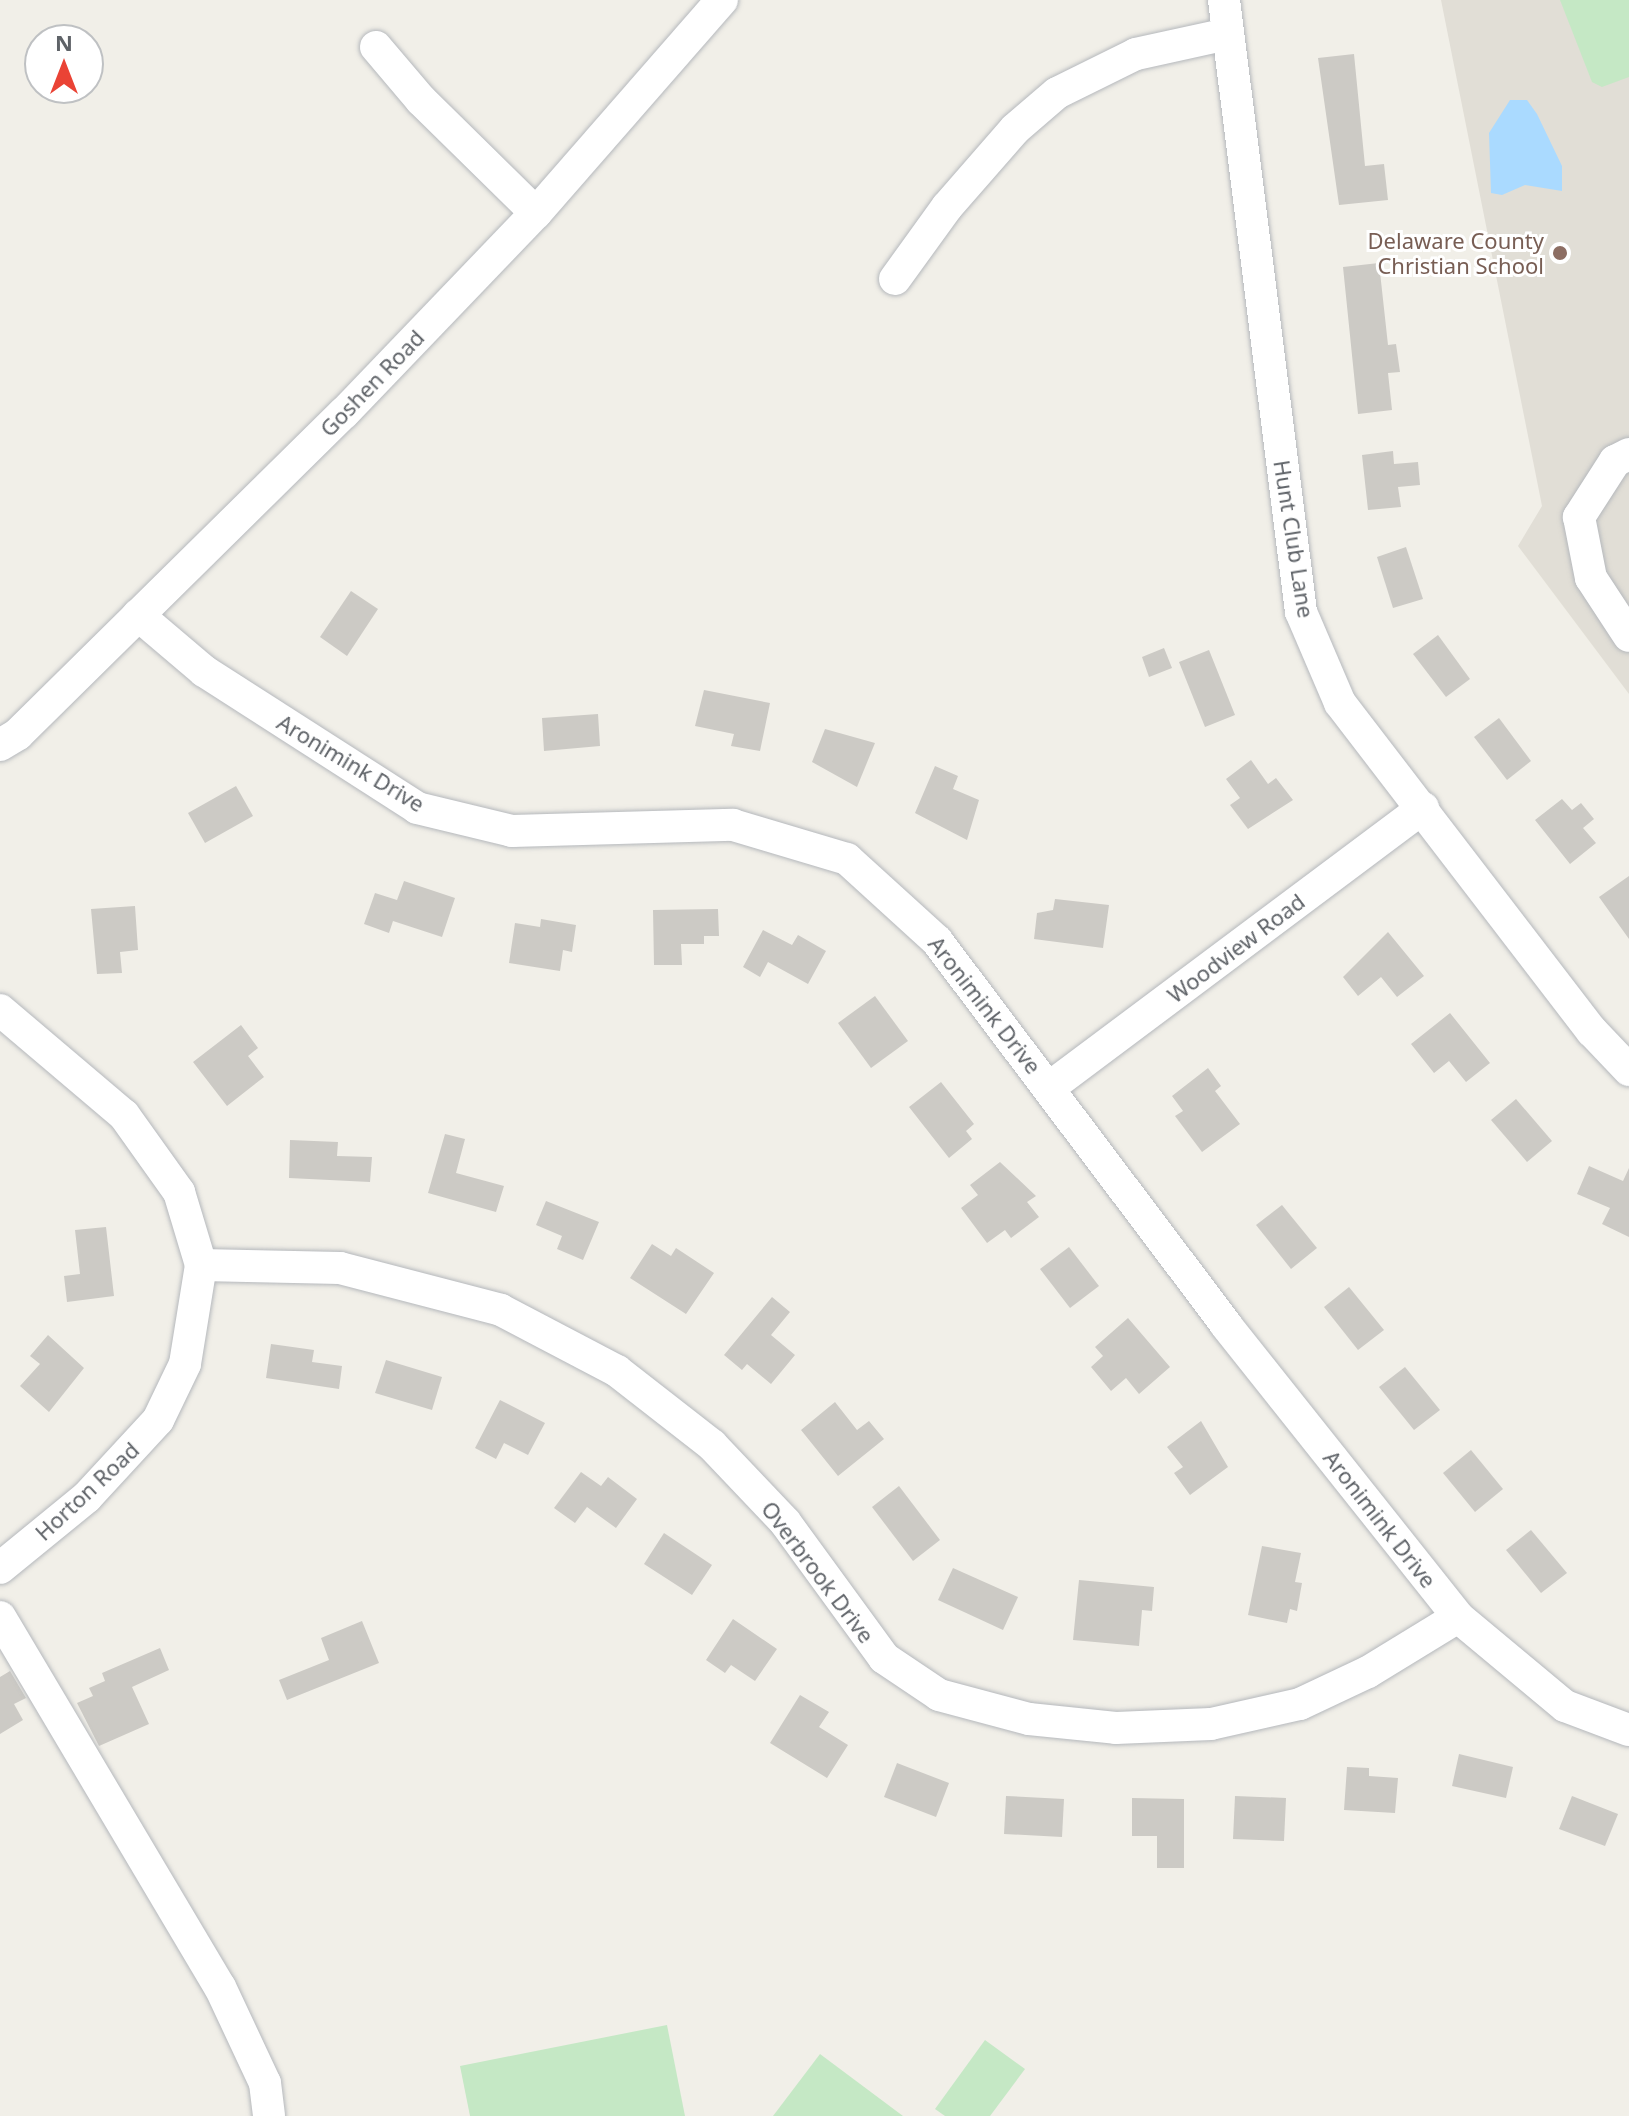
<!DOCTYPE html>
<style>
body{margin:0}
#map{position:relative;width:1629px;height:2116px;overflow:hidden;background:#f1efe8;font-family:"Noto Sans",sans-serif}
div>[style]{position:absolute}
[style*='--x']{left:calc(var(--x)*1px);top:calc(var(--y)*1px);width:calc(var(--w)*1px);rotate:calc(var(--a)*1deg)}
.education>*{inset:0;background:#e1ded6}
.green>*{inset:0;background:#c5e8c5}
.water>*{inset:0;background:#aadaff}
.building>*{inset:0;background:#cccac5}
.roads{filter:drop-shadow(0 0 2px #b5b8bc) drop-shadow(0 0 2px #b5b8bc)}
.minor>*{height:32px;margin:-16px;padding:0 16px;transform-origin:16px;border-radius:16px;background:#fff}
.dots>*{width:22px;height:22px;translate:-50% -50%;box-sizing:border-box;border:4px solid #fff;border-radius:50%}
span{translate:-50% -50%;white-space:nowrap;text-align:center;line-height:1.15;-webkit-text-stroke:6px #fff;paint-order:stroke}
.education-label{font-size:22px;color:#785e54}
.right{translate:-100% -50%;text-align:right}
.street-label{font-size:22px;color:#5f6368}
.north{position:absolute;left:24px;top:24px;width:80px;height:80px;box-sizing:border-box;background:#fff;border:2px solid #bfc1c3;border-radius:50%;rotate:0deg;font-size:22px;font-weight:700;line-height:32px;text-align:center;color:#5f6368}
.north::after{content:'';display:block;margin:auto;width:28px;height:36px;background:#ea4335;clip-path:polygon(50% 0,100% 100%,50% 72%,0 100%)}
</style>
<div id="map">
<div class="education">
<div style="clip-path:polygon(1441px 0,1629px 0,1629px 694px,1518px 546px,1542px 506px)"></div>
</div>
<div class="green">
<div style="clip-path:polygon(1560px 0,1629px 0,1629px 77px,1602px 87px,1592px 82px)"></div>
<div style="clip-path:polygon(667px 2025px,685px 2116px,470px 2116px,460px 2066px)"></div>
<div style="clip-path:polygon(985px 2040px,1025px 2069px,990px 2116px,945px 2116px,935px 2109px)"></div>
<div style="clip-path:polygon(820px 2054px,903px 2116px,773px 2116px)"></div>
</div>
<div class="water">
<div style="clip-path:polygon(1510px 100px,1527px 100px,1537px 114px,1562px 166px,1562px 191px,1525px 185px,1502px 195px,1491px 193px,1489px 133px)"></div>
</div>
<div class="building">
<div style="clip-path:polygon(1354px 54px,1365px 166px,1384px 164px,1388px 200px,1339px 205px,1318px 58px)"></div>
<div style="clip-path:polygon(1379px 263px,1388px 345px,1396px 344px,1400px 372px,1388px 373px,1392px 410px,1358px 414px,1343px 267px)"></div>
<div style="clip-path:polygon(1393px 451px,1394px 464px,1418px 462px,1420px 485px,1398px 487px,1401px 507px,1368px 510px,1362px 455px)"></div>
<div style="clip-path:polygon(1406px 547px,1423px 599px,1393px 608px,1377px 557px)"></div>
<div style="clip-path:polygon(351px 591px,378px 609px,347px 656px,320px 637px)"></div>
<div style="clip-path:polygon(1438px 635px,1470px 679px,1446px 697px,1413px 654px)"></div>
<div style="clip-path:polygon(1164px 648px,1172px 668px,1149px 677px,1142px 657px)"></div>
<div style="clip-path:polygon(1209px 650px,1235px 715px,1205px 727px,1179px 662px)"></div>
<div style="clip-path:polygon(704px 690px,770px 703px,760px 751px,731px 746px,734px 734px,695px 726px)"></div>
<div style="clip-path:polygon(598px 714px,600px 746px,544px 751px,542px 718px)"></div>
<div style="clip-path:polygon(1499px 718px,1531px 761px,1507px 780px,1474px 737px)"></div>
<div style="clip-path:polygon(825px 729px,875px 743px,857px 787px,812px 762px)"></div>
<div style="clip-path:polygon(1251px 760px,1268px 784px,1276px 778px,1293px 800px,1248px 829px,1230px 805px,1240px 798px,1226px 779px)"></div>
<div style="clip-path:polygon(935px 766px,958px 776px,953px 789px,979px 800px,967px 840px,915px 813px)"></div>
<div style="clip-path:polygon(236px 786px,253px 816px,205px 843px,188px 813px)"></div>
<div style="clip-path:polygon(1562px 799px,1572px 810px,1581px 803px,1594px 819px,1583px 828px,1596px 843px,1570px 864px,1535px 820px)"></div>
<div style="clip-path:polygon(1629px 876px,1629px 939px,1599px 897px)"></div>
<div style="clip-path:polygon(404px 881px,455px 898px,442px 937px,393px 921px,389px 933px,364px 924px,375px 893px,397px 900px)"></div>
<div style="clip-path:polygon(1055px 899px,1109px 905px,1103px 948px,1034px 939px,1037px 913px,1053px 910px)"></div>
<div style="clip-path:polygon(135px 906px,138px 950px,120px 952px,122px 973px,97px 974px,91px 909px)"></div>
<div style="clip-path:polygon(718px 909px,719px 936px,704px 936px,704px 944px,681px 944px,682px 965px,654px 965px,653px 910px)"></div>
<div style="clip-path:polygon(541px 919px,576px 925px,572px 952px,563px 950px,560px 971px,509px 963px,515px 923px,540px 927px)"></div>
<div style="clip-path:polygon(763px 930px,792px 945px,798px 935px,826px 951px,808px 984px,768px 962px,760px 977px,743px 967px)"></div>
<div style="clip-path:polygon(1388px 932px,1424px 976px,1397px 997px,1381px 977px,1358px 996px,1343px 977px)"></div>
<div style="clip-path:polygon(875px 996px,908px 1041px,871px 1068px,838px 1023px)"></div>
<div style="clip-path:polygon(1450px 1013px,1490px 1063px,1466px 1082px,1449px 1061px,1434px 1073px,1411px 1044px)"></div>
<div style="clip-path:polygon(241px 1025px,258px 1048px,248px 1056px,264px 1077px,227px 1106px,193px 1062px)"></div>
<div style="clip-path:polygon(1208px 1068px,1221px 1086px,1215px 1091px,1240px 1124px,1202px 1152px,1175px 1116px,1183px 1111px,1172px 1096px)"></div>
<div style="clip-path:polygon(941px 1082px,974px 1124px,966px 1131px,972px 1139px,949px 1158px,909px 1107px)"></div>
<div style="clip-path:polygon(1516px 1099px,1552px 1141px,1527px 1162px,1491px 1120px)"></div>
<div style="clip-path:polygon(445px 1134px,465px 1139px,456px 1173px,504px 1186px,496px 1212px,428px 1193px)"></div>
<div style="clip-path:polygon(290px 1140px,338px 1142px,337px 1156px,372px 1157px,370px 1182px,289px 1178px)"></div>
<div style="clip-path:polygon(1000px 1162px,1036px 1196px,1027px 1202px,1039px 1217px,1011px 1238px,1005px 1230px,987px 1243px,961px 1208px,978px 1195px,970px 1185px)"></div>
<div style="clip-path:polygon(1589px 1166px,1623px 1181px,1629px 1168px,1629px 1237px,1602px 1224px,1610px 1208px,1577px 1194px)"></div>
<div style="clip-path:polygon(546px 1201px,599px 1222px,583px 1260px,557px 1249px,562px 1236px,536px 1225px)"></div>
<div style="clip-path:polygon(1282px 1205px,1317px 1248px,1291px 1269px,1256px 1225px)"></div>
<div style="clip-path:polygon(106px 1227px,114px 1296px,67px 1302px,64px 1276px,80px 1274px,75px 1230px)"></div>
<div style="clip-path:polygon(652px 1244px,671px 1256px,676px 1248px,714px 1273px,686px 1314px,630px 1278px)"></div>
<div style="clip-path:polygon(1069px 1247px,1099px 1286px,1070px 1308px,1040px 1269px)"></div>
<div style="clip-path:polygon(1349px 1287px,1384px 1330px,1358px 1350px,1324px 1307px)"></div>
<div style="clip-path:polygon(772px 1297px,790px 1312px,771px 1335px,795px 1355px,771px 1384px,747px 1364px,742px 1370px,724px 1355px)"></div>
<div style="clip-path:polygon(1128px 1318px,1170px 1367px,1139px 1394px,1126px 1378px,1111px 1391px,1091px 1367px,1103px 1356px,1095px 1347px)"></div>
<div style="clip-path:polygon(48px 1335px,84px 1368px,49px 1412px,20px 1386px,40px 1364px,30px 1356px)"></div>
<div style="clip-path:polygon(271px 1344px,314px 1350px,312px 1362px,342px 1366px,339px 1389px,266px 1378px)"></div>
<div style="clip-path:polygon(386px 1360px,442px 1377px,432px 1410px,375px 1393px)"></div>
<div style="clip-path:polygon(1405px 1367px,1440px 1410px,1414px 1430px,1379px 1387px)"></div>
<div style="clip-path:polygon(500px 1400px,545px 1423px,528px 1455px,504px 1443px,496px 1459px,475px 1448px)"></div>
<div style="clip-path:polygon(835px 1402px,857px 1430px,869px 1421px,884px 1439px,838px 1476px,801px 1430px)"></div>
<div style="clip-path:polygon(1201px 1421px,1228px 1467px,1190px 1495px,1174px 1473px,1183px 1467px,1167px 1447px)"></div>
<div style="clip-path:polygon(1471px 1450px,1503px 1489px,1475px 1512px,1443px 1473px)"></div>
<div style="clip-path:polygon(581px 1472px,601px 1486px,608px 1477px,637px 1499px,616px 1528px,587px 1507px,575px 1523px,554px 1508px)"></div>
<div style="clip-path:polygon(899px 1486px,940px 1540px,913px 1561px,872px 1507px)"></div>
<div style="clip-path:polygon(1531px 1530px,1567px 1573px,1541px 1593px,1506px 1550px)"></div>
<div style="clip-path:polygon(664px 1533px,712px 1565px,692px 1595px,644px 1564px)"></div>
<div style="clip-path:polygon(1262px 1546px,1301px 1553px,1295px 1582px,1302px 1583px,1297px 1611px,1290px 1609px,1287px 1623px,1248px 1615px)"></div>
<div style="clip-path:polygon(953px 1568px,1018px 1597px,1003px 1630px,938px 1600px)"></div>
<div style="clip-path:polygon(1079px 1580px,1154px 1587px,1152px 1611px,1142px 1610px,1139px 1646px,1073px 1640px)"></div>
<div style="clip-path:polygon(733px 1619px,777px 1649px,755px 1681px,731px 1665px,725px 1673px,706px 1660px)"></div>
<div style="clip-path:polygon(362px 1621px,379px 1663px,287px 1700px,279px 1680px,329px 1660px,321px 1638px)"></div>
<div style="clip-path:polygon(160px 1648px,169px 1670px,132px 1687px,149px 1724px,99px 1746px,77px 1703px,93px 1696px,89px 1688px,105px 1681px,102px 1673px)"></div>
<div style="clip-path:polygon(10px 1671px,26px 1698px,14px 1704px,23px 1720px,0 1734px,0 1677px)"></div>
<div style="clip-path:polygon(800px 1695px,829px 1712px,819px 1727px,848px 1745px,827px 1778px,770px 1743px)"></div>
<div style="clip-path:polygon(1459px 1754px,1513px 1767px,1506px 1798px,1452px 1786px)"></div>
<div style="clip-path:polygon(897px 1763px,949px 1783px,936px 1817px,884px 1797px)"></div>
<div style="clip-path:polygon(1347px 1767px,1369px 1768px,1369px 1776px,1398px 1778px,1395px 1813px,1344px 1810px)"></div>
<div style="clip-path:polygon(1006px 1796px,1064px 1799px,1062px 1837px,1004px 1834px)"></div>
<div style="clip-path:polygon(1235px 1796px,1286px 1798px,1284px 1841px,1233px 1839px)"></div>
<div style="clip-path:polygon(1572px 1796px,1618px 1814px,1605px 1846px,1559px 1829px)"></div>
<div style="clip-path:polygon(1132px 1798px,1184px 1799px,1184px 1868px,1157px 1868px,1157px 1836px,1132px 1836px)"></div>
</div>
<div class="roads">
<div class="minor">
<div style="--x:1224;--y:0;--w:617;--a:82.83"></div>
<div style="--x:1301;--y:612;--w:99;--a:66.8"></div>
<div style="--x:1340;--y:703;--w:414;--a:52.5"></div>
<div style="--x:1592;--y:1031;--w:54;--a:46.5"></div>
<div style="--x:376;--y:47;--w:70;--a:49.7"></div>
<div style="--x:421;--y:100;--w:161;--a:44.5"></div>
<div style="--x:895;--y:279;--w:89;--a:-54.2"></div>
<div style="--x:947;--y:207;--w:103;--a:-48.9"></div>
<div style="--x:1015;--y:129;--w:55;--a:-40.6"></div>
<div style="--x:1057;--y:93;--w:88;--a:-26.3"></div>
<div style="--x:1136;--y:54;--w:94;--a:-12.3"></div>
<div style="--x:1629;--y:454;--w:16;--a:153"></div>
<div style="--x:1615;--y:461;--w:67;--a:122.7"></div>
<div style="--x:1579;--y:517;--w:62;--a:78.9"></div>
<div style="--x:1591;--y:578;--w:69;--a:56.8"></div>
<div style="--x:138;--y:615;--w:87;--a:40.3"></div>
<div style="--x:204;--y:671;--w:253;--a:32.7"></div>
<div style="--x:417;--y:808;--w:98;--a:13.6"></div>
<div style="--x:512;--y:831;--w:221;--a:-1.6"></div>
<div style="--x:733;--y:825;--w:119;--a:16.6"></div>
<div style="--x:847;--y:859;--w:122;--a:42.3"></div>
<div style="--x:937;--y:941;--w:481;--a:53"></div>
<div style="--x:1226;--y:1325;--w:373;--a:51.5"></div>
<div style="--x:1458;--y:1617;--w:139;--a:39.8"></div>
<div style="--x:1565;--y:1706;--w:68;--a:20.6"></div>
<div style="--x:0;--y:745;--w:21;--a:-31"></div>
<div style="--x:18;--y:734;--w:458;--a:-44.6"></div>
<div style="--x:344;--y:413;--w:277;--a:-46.2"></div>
<div style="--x:536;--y:213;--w:283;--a:-48.9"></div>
<div style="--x:0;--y:1010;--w:162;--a:40.3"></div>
<div style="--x:124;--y:1115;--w:95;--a:54.5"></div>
<div style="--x:179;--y:1192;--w:76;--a:73.2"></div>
<div style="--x:201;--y:1265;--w:100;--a:99.2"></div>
<div style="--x:185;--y:1364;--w:62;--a:115.7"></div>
<div style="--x:158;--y:1420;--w:105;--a:132.7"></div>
<div style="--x:87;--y:1497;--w:112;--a:140.8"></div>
<div style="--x:1050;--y:1087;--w:466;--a:-36.8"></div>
<div style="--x:201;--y:1265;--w:139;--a:1.2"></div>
<div style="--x:340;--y:1268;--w:166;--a:14.6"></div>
<div style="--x:501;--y:1310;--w:131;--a:27.7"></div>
<div style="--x:617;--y:1371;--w:120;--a:37.9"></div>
<div style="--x:712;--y:1445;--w:106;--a:46.5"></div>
<div style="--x:785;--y:1522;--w:168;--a:53.9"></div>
<div style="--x:884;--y:1658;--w:66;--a:33.9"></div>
<div style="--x:939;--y:1695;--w:93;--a:14.9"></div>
<div style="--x:1029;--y:1719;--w:87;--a:5.9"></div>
<div style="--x:1116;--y:1728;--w:95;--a:-2.4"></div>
<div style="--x:1211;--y:1724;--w:91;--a:-12.7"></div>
<div style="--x:1300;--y:1704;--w:75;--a:-25.2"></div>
<div style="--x:1368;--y:1672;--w:105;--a:-31.4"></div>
<div style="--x:0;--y:1617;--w:430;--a:59.3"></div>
<div style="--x:220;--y:1987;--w:106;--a:64.9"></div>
<div style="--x:265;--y:2083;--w:33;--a:83"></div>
</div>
</div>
<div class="dots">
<div style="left:1560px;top:253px;background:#8d6e63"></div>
</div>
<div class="education-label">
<span class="right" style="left:1544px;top:253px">Delaware County<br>Christian School</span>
</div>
<div class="street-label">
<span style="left:372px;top:383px;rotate:-46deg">Goshen Road</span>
<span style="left:1294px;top:539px;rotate:81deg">Hunt Club Lane</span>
<span style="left:351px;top:763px;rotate:31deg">Aronimink Drive</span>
<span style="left:1236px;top:948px;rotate:-37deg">Woodview Road</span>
<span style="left:985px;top:1005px;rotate:52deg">Aronimink Drive</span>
<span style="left:87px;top:1491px;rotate:-43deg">Horton Road</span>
<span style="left:1380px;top:1519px;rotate:52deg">Aronimink Drive</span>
<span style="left:818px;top:1572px;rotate:53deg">Overbrook Drive</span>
</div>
<div class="north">N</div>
</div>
